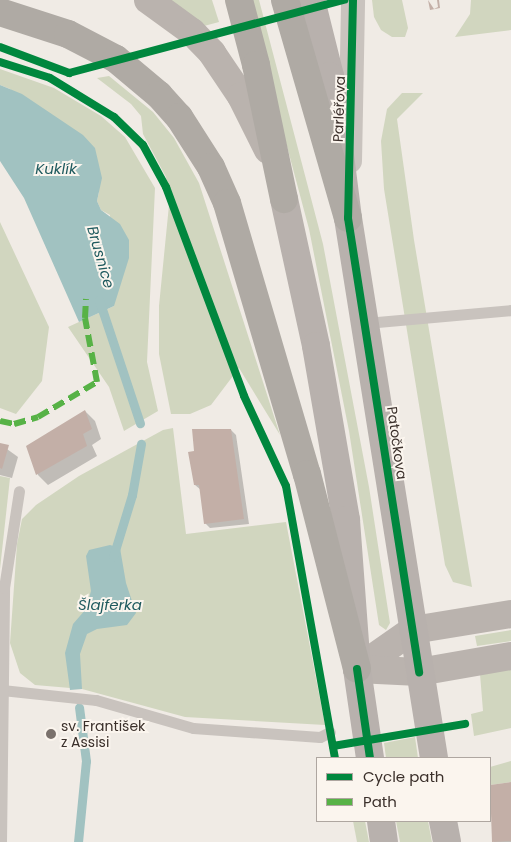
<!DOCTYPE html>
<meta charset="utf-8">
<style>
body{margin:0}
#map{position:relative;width:511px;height:842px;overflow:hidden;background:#f0ebe5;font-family:Poppins,sans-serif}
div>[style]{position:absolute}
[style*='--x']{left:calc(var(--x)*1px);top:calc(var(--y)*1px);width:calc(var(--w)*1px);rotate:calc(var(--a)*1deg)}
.green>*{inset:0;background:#d1d6bf}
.water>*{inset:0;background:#a1c2c1}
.shadow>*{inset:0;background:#0003}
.stream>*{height:9px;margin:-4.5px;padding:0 4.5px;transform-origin:4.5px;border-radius:4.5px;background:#a1c2c1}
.building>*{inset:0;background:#c3afa7}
.lane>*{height:11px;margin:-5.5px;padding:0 5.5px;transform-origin:5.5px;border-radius:5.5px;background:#c9c3be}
.street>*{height:24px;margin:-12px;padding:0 12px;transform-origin:12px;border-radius:12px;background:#c9c3be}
.secondary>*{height:28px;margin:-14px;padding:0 14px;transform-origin:14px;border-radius:14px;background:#bab3ae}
.primary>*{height:28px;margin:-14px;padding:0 14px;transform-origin:14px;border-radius:14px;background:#b8b1ad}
.highway>*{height:28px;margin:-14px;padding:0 14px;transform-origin:14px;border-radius:14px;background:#afaaa4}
.quiet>*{height:6px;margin-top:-3px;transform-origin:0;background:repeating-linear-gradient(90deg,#57b246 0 12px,transparent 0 18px)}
.cycleway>*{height:8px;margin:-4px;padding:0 4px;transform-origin:4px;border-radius:4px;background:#00873e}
.dots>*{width:14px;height:14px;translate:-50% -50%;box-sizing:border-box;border:2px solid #fbf5ee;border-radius:50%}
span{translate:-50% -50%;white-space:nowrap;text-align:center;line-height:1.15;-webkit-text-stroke:4px #fbf5ee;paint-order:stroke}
.street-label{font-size:14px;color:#3b302b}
.poi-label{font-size:14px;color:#3b302b}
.left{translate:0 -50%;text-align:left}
.water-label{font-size:15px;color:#1f5a5e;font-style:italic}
.legend{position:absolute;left:316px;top:757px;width:175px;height:65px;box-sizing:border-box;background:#fbf5ee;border:1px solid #aea6a0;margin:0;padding:6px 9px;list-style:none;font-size:15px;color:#3b302b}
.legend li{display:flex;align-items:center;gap:10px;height:25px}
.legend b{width:25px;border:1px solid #aea6a0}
</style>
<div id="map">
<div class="green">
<div style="clip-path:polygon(169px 0,212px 0,219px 22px,204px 26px)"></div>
<div style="clip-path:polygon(248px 0,259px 0,323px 244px,369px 487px,390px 623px,386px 630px,379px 625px,349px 431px,309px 229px)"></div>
<div style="clip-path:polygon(372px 0,402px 0,408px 28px,405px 37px,392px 37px,381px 30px,374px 17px)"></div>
<div style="clip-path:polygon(471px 0,511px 0,511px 30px,455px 37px,470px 14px)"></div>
<div style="clip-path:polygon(0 69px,54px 88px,101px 116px,125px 137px,155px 188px,147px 362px,158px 411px,124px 431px,109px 387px,68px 327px,114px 306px,110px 215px,101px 210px,97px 201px,99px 192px,10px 89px,0 85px)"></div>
<div style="clip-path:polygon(109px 76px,153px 112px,174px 138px,199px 183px,280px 435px,239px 368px,211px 405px,190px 414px,171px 414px,159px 354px,159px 306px,169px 205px,166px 177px,143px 134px,141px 116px,131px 104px,97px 78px)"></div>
<div style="clip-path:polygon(402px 93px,423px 93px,397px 119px,414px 240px,472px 587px,453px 582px,445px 565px,384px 189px,381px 141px,387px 109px)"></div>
<div style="clip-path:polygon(0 222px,49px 327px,42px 381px,16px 414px,0 408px)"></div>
<div style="clip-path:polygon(173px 428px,186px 534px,286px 522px,325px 725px,185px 717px,82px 689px,35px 685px,20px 673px,10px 643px,17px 544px,22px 519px,36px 505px,79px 476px,163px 430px)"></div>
<div style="clip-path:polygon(0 476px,10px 478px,0 569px)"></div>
<div style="clip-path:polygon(511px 630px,511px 641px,477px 646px,475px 636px)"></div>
<div style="clip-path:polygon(511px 669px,511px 728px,474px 736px,471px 714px,483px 711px,480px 674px)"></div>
<div style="clip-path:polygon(415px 737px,418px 758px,386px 758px,384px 743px)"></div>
<div style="clip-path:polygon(511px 761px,511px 782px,490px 785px,490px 767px)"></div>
<div style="clip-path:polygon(353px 821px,365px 821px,369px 842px,357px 842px)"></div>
<div style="clip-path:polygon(396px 821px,428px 821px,432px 842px,400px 842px)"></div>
</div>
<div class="water">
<div style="clip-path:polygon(0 85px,22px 94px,83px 135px,95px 148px,102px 178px,97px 201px,101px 210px,120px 224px,129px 240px,129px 258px,114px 306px,79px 322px,24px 198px,0 161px)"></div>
<div style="clip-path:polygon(110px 545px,120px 548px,126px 583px,136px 613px,127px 625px,97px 629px,87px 634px,80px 654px,82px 689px,70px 690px,65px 653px,73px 624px,86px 609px,91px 591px,86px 556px,89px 550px)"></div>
</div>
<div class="shadow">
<div style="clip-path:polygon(85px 411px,95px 421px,101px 439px,92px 445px,97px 456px,48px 485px,38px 475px,27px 447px)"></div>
<div style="clip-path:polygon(231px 430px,236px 435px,249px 524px,210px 528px,205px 523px,201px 490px,195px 485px,196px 452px)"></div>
<div style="clip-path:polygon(0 444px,18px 457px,12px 478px,0 475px)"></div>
<div style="clip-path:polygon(511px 783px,511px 842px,494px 842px,490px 787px)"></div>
</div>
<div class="stream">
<div style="--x:99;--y:300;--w:130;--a:71.6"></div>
<div style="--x:113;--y:557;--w:65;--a:-73"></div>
<div style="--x:132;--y:495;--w:52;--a:-80"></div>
<div style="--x:78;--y:842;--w:81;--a:-84.4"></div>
<div style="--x:86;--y:761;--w:54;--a:-97.4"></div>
</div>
<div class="building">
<div style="clip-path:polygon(428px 0,434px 9px,438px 7px,437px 0,439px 0,440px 8px,430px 10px)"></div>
<div style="clip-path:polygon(85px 410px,92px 429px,83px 434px,87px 446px,36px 475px,26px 446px)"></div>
<div style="clip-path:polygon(192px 429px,231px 429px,244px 519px,204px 524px,199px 485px,194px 485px,188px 452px,194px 451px)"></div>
<div style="clip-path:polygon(0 443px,9px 445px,2px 469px,0 468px)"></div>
<div style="clip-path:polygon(511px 782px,511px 841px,492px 842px,490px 785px)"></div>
</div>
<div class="lane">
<div style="--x:366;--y:323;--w:146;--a:-5.1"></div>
<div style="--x:2;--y:690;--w:95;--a:6.1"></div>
<div style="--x:96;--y:700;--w:101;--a:16.1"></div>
<div style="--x:193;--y:728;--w:127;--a:4.1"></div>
<div style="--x:320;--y:737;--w:11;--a:-27"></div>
<div style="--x:1;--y:842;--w:254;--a:-89.3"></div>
<div style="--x:4;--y:588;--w:98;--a:-81.2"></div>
</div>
<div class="street">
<div style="--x:350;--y:161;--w:161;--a:-88.9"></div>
</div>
<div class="secondary">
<div style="--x:148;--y:0;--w:54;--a:36"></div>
<div style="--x:192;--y:32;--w:29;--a:46"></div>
<div style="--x:212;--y:53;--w:52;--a:56"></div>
<div style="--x:241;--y:96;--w:60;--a:63.4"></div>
<div style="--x:357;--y:669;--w:68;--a:-34.9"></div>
<div style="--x:413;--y:630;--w:99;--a:-9.3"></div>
<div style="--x:357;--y:669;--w:62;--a:2.8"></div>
<div style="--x:419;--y:672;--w:93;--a:-9.9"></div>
</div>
<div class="primary">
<div style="--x:311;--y:0;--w:78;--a:76"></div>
<div style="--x:330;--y:76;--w:143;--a:82.8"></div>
<div style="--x:348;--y:218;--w:547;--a:80.95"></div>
<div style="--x:284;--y:199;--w:150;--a:77.7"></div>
<div style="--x:316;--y:346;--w:177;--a:80.2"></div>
<div style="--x:346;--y:520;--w:149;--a:85.8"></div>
<div style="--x:357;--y:669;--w:90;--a:81.7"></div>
<div style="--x:381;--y:821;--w:21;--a:82"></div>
<div style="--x:443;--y:821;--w:21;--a:79"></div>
</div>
<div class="highway">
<div style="--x:239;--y:0;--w:67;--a:75.3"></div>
<div style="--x:256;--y:65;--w:137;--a:78.2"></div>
<div style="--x:285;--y:0;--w:227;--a:73.9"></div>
<div style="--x:0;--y:12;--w:71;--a:17.9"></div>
<div style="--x:68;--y:34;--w:54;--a:27.5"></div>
<div style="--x:116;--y:59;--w:56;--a:39.9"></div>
<div style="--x:159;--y:95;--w:30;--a:48"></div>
<div style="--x:179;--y:117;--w:59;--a:57.4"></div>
<div style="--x:211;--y:167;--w:39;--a:66"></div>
<div style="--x:227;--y:203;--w:283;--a:73.6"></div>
<div style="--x:307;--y:474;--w:201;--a:75.6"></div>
</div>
<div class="quiet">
<div style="--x:0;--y:421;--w:14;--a:12"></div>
<div style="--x:14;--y:424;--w:25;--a:-16"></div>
<div style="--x:38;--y:417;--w:69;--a:-30.7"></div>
<div style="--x:97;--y:382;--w:65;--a:-100.6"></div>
<div style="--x:85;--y:318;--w:19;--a:-87"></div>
</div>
<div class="cycleway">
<div style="--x:353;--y:0;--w:218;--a:91.3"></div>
<div style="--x:348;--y:218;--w:460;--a:81.1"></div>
<div style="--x:0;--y:47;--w:74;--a:20.6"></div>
<div style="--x:69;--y:73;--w:285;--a:-14.9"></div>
<div style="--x:0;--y:62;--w:52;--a:17.7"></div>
<div style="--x:50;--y:78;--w:75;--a:31.4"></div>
<div style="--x:114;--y:117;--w:40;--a:44"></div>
<div style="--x:143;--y:145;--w:48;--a:61.3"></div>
<div style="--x:166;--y:187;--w:223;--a:69.5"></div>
<div style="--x:244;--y:396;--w:99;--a:65"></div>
<div style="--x:286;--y:486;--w:276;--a:79.8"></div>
<div style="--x:357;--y:669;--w:90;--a:81.7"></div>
<div style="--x:333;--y:746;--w:134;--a:-9.5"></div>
</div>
<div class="dots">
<div style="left:51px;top:734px;background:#7a716c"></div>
</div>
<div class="street-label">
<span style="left:339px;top:109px;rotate:-88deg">Parléřova</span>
<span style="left:397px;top:443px;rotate:82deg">Patočkova</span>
</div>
<div class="poi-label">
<span class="left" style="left:61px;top:734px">sv. František<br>z Assisi</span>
</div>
<div class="water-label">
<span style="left:56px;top:169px">Kuklík</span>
<span style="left:101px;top:257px;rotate:74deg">Brusnice</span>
<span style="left:110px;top:605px">Šlajferka</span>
</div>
<ul class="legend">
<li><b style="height:6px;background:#00873e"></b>Cycle path</li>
<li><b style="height:6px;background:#57b246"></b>Path</li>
</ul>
</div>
